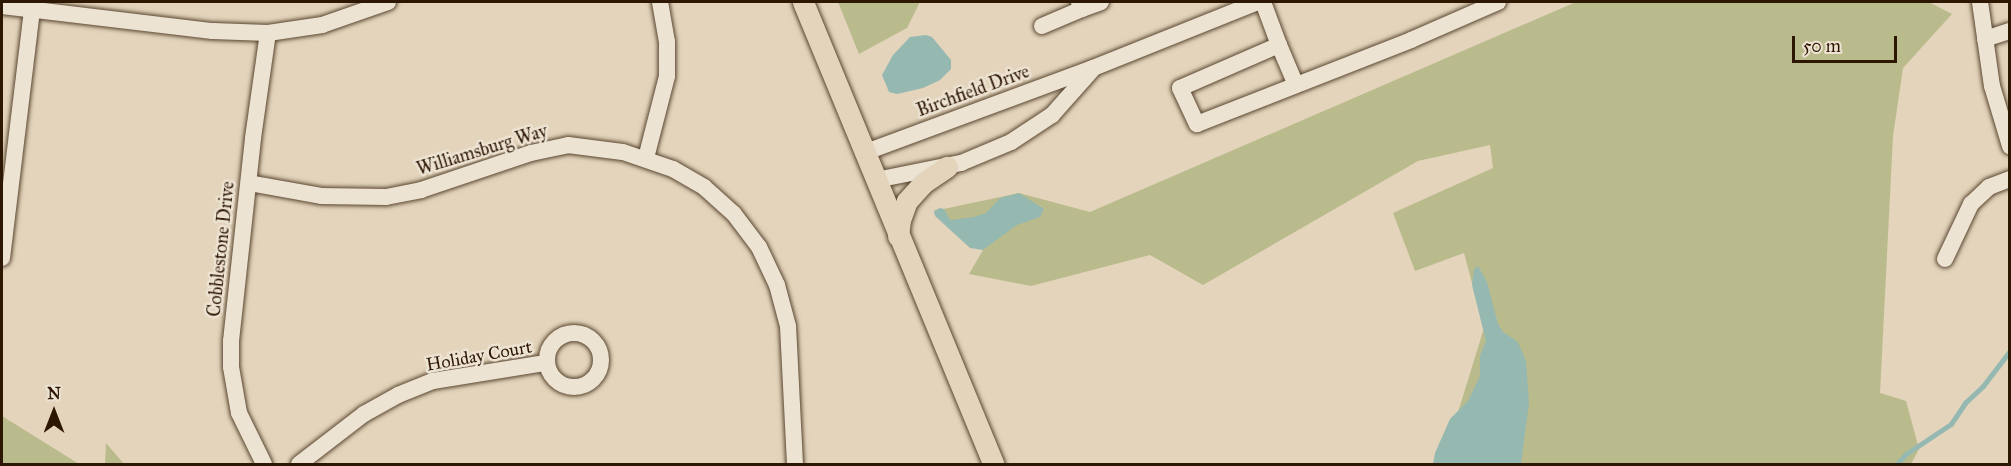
<!DOCTYPE html>
<style>
body{margin:0}
#map{position:relative;width:2011px;height:466px;overflow:hidden;background:#e3d4bb;font-family:"IM FELL Great Primer",serif}
div>[style]{position:absolute}
[style*='--x']{left:calc(var(--x)*1px);top:calc(var(--y)*1px);width:calc(var(--w)*1px);rotate:calc(var(--a)*1deg)}
.green>*{inset:0;background:#babb8c}
.water>*{inset:0;background:#95b8b0}
.stream>*{height:4.5px;margin:-2.25px;padding:0 2.25px;transform-origin:2.25px;border-radius:2.25px;background:#95b8b0}
.roads{filter:drop-shadow(0 0 2px #5a4630) drop-shadow(0 0 2px #5a4630)}
.minor>*{height:16px;margin:-8px;padding:0 8px;transform-origin:8px;border-radius:8px;background:#ede3d3}
.minor>.ring{margin:-8px;padding:0;box-sizing:content-box;background:none;border:16px solid #ede3d3;border-radius:50%}
.major>*{height:21px;margin:-10.5px;padding:0 10.5px;transform-origin:10.5px;border-radius:10.5px;background:#e3d4bb}
span{translate:-50% -50%;white-space:nowrap;text-align:center;line-height:1.15;-webkit-text-stroke:5px #ede3d3;paint-order:stroke}
.street-label{font-size:18px;color:#2d1702}
.frame{position:absolute;inset:0;border:3px solid #2d1702;pointer-events:none}
.north{position:absolute;left:24px;top:382px;width:60px;height:60px;-webkit-text-stroke:4px #ede3d3;paint-order:stroke;rotate:0deg;font-size:16px;font-weight:700;line-height:24px;text-align:center;color:#2d1702}
.north::after{content:'';display:block;margin:auto;width:21px;height:27px;background:#2d1702;clip-path:polygon(50% 0,100% 100%,50% 72%,0 100%)}
.scale{position:absolute;left:1792px;top:36px;width:105px;height:27px;box-sizing:border-box;border:3px solid #2d1702;border-top:0;padding-left:8px;font-size:18px;line-height:21px;white-space:nowrap;color:#2d1702;-webkit-text-stroke:4px #ede3d3;paint-order:stroke}
</style>
<div id="map">
<div class="green">
<div style="clip-path:polygon(838px 2px,920px 2px,907px 28px,859px 54px)"></div>
<div style="clip-path:polygon(1576px 2px,1929px 2px,1952px 14px,1903px 68px,1893px 136px,1880px 393px,1906px 401px,1919px 449px,1911px 464px,1442px 464px,1484px 328px,1464px 253px,1415px 271px,1393px 213px,1493px 168px,1490px 145px,1418px 161px,1203px 285px,1150px 255px,1031px 286px,969px 274px,983px 250px,934px 211px,1019px 193px,1090px 212px)"></div>
<div style="clip-path:polygon(2px 416px,79px 464px,2px 464px)"></div>
<div style="clip-path:polygon(106px 443px,124px 464px,105px 464px)"></div>
</div>
<div class="water">
<div style="clip-path:polygon(926px 35px,932px 37px,951px 60px,951px 69px,940px 80px,923px 88px,897px 94px,889px 92px,882px 75px,893px 55px,910px 37px)"></div>
<div style="clip-path:polygon(1019px 193px,1044px 209px,1040px 217px,1017px 225px,983px 250px,970px 248px,935px 216px,934px 211px,940px 208px,944px 209px,950px 220px,974px 217px,986px 213px,1000px 198px)"></div>
<div style="clip-path:polygon(1478px 266px,1487px 282px,1498px 324px,1503px 332px,1518px 342px,1526px 361px,1529px 403px,1521px 464px,1433px 464px,1435px 453px,1450px 419px,1468px 401px,1480px 376px,1480px 356px,1486px 341px,1472px 285px,1474px 269px)"></div>
</div>
<div class="stream">
<div style="--x:1897;--y:464;--w:13;--a:-48"></div>
<div style="--x:1906;--y:454;--w:54;--a:-33.7"></div>
<div style="--x:1951;--y:424;--w:25;--a:-56"></div>
<div style="--x:1965;--y:403;--w:25;--a:-43"></div>
<div style="--x:1983;--y:386;--w:44;--a:-52.4"></div>
</div>
<div class="roads">
<div class="minor">
<div style="--x:1263;--y:2;--w:46;--a:69.6"></div>
<div style="--x:1279;--y:45;--w:108;--a:156.5"></div>
<div style="--x:1180;--y:88;--w:40;--a:65"></div>
<div style="--x:1197;--y:124;--w:230;--a:-21.4"></div>
<div style="--x:1411;--y:40;--w:95;--a:-23.6"></div>
<div style="--x:1980;--y:2;--w:85;--a:81.9"></div>
<div style="--x:1992;--y:86;--w:63;--a:73.3"></div>
<div style="--x:2;--y:6;--w:212;--a:6.8"></div>
<div style="--x:213;--y:31;--w:55;--a:2.1"></div>
<div style="--x:268;--y:33;--w:55;--a:-8.4"></div>
<div style="--x:322;--y:25;--w:70;--a:-19.2"></div>
<div style="--x:1082;--y:9;--w:20;--a:-20"></div>
<div style="--x:1042;--y:26;--w:43;--a:-23"></div>
<div style="--x:1082;--y:9;--w:8;--a:-113"></div>
<div style="--x:1985;--y:39;--w:26;--a:-18"></div>
<div style="--x:1279;--y:45;--w:43;--a:67"></div>
<div style="--x:866;--y:152;--w:242;--a:-20.3"></div>
<div style="--x:1093;--y:68;--w:178;--a:-21.8"></div>
<div style="--x:646;--y:158;--w:85;--a:-75.6"></div>
<div style="--x:667;--y:76;--w:34;--a:-90"></div>
<div style="--x:667;--y:42;--w:41;--a:-99.9"></div>
<div style="--x:876;--y:180;--w:87;--a:-11.3"></div>
<div style="--x:961;--y:163;--w:54;--a:-22.8"></div>
<div style="--x:1011;--y:142;--w:49;--a:-33.4"></div>
<div style="--x:1052;--y:115;--w:59;--a:-48.4"></div>
<div style="--x:249;--y:183;--w:73;--a:10.2"></div>
<div style="--x:321;--y:196;--w:65;--a:0.9"></div>
<div style="--x:386;--y:197;--w:36;--a:-11"></div>
<div style="--x:421;--y:190;--w:116;--a:-18.6"></div>
<div style="--x:531;--y:153;--w:38;--a:-12"></div>
<div style="--x:568;--y:145;--w:55;--a:7.3"></div>
<div style="--x:623;--y:152;--w:53;--a:18.8"></div>
<div style="--x:673;--y:169;--w:36;--a:30"></div>
<div style="--x:704;--y:187;--w:40;--a:42"></div>
<div style="--x:734;--y:214;--w:41;--a:52.9"></div>
<div style="--x:759;--y:247;--w:42;--a:64.7"></div>
<div style="--x:777;--y:285;--w:42;--a:75"></div>
<div style="--x:788;--y:326;--w:138;--a:87.1"></div>
<div style="--x:2;--y:258;--w:250;--a:-83.1"></div>
<div style="--x:1945;--y:259;--w:61;--a:-64.7"></div>
<div style="--x:1971;--y:204;--w:25;--a:-43"></div>
<div style="--x:1989;--y:187;--w:22;--a:-21"></div>
<div class="ring" style="left:547px;top:333px;width:38px;height:38px"></div>
<div style="--x:264;--y:464;--w:57;--a:-116.1"></div>
<div style="--x:239;--y:413;--w:47;--a:-99.9"></div>
<div style="--x:231;--y:367;--w:26;--a:-90"></div>
<div style="--x:231;--y:341;--w:204;--a:-83.8"></div>
<div style="--x:253;--y:138;--w:106;--a:-81.9"></div>
<div style="--x:299;--y:464;--w:82;--a:-37.6"></div>
<div style="--x:364;--y:414;--w:39;--a:-29"></div>
<div style="--x:398;--y:395;--w:38;--a:-22"></div>
<div style="--x:433;--y:381;--w:114;--a:-9.1"></div>
</div>
<div class="major">
<div style="--x:803;--y:2;--w:500;--a:67.6"></div>
<div style="--x:898;--y:236;--w:16;--a:-83"></div>
<div style="--x:900;--y:220;--w:20;--a:-70"></div>
<div style="--x:907;--y:201;--w:24;--a:-48"></div>
<div style="--x:923;--y:183;--w:29;--a:-34"></div>
</div>
</div>
<div class="street-label">
<span style="left:973px;top:91px;rotate:-20deg">Birchfield Drive</span>
<span style="left:482px;top:150px;rotate:-17deg">Williamsburg Way</span>
<span style="left:221px;top:249px;rotate:-84deg">Cobblestone Drive</span>
<span style="left:479px;top:356px;rotate:-10deg">Holiday Court</span>
</div>
<div class="frame"></div>
<div class="north">N</div>
<div class="scale">50 m</div>
</div>
